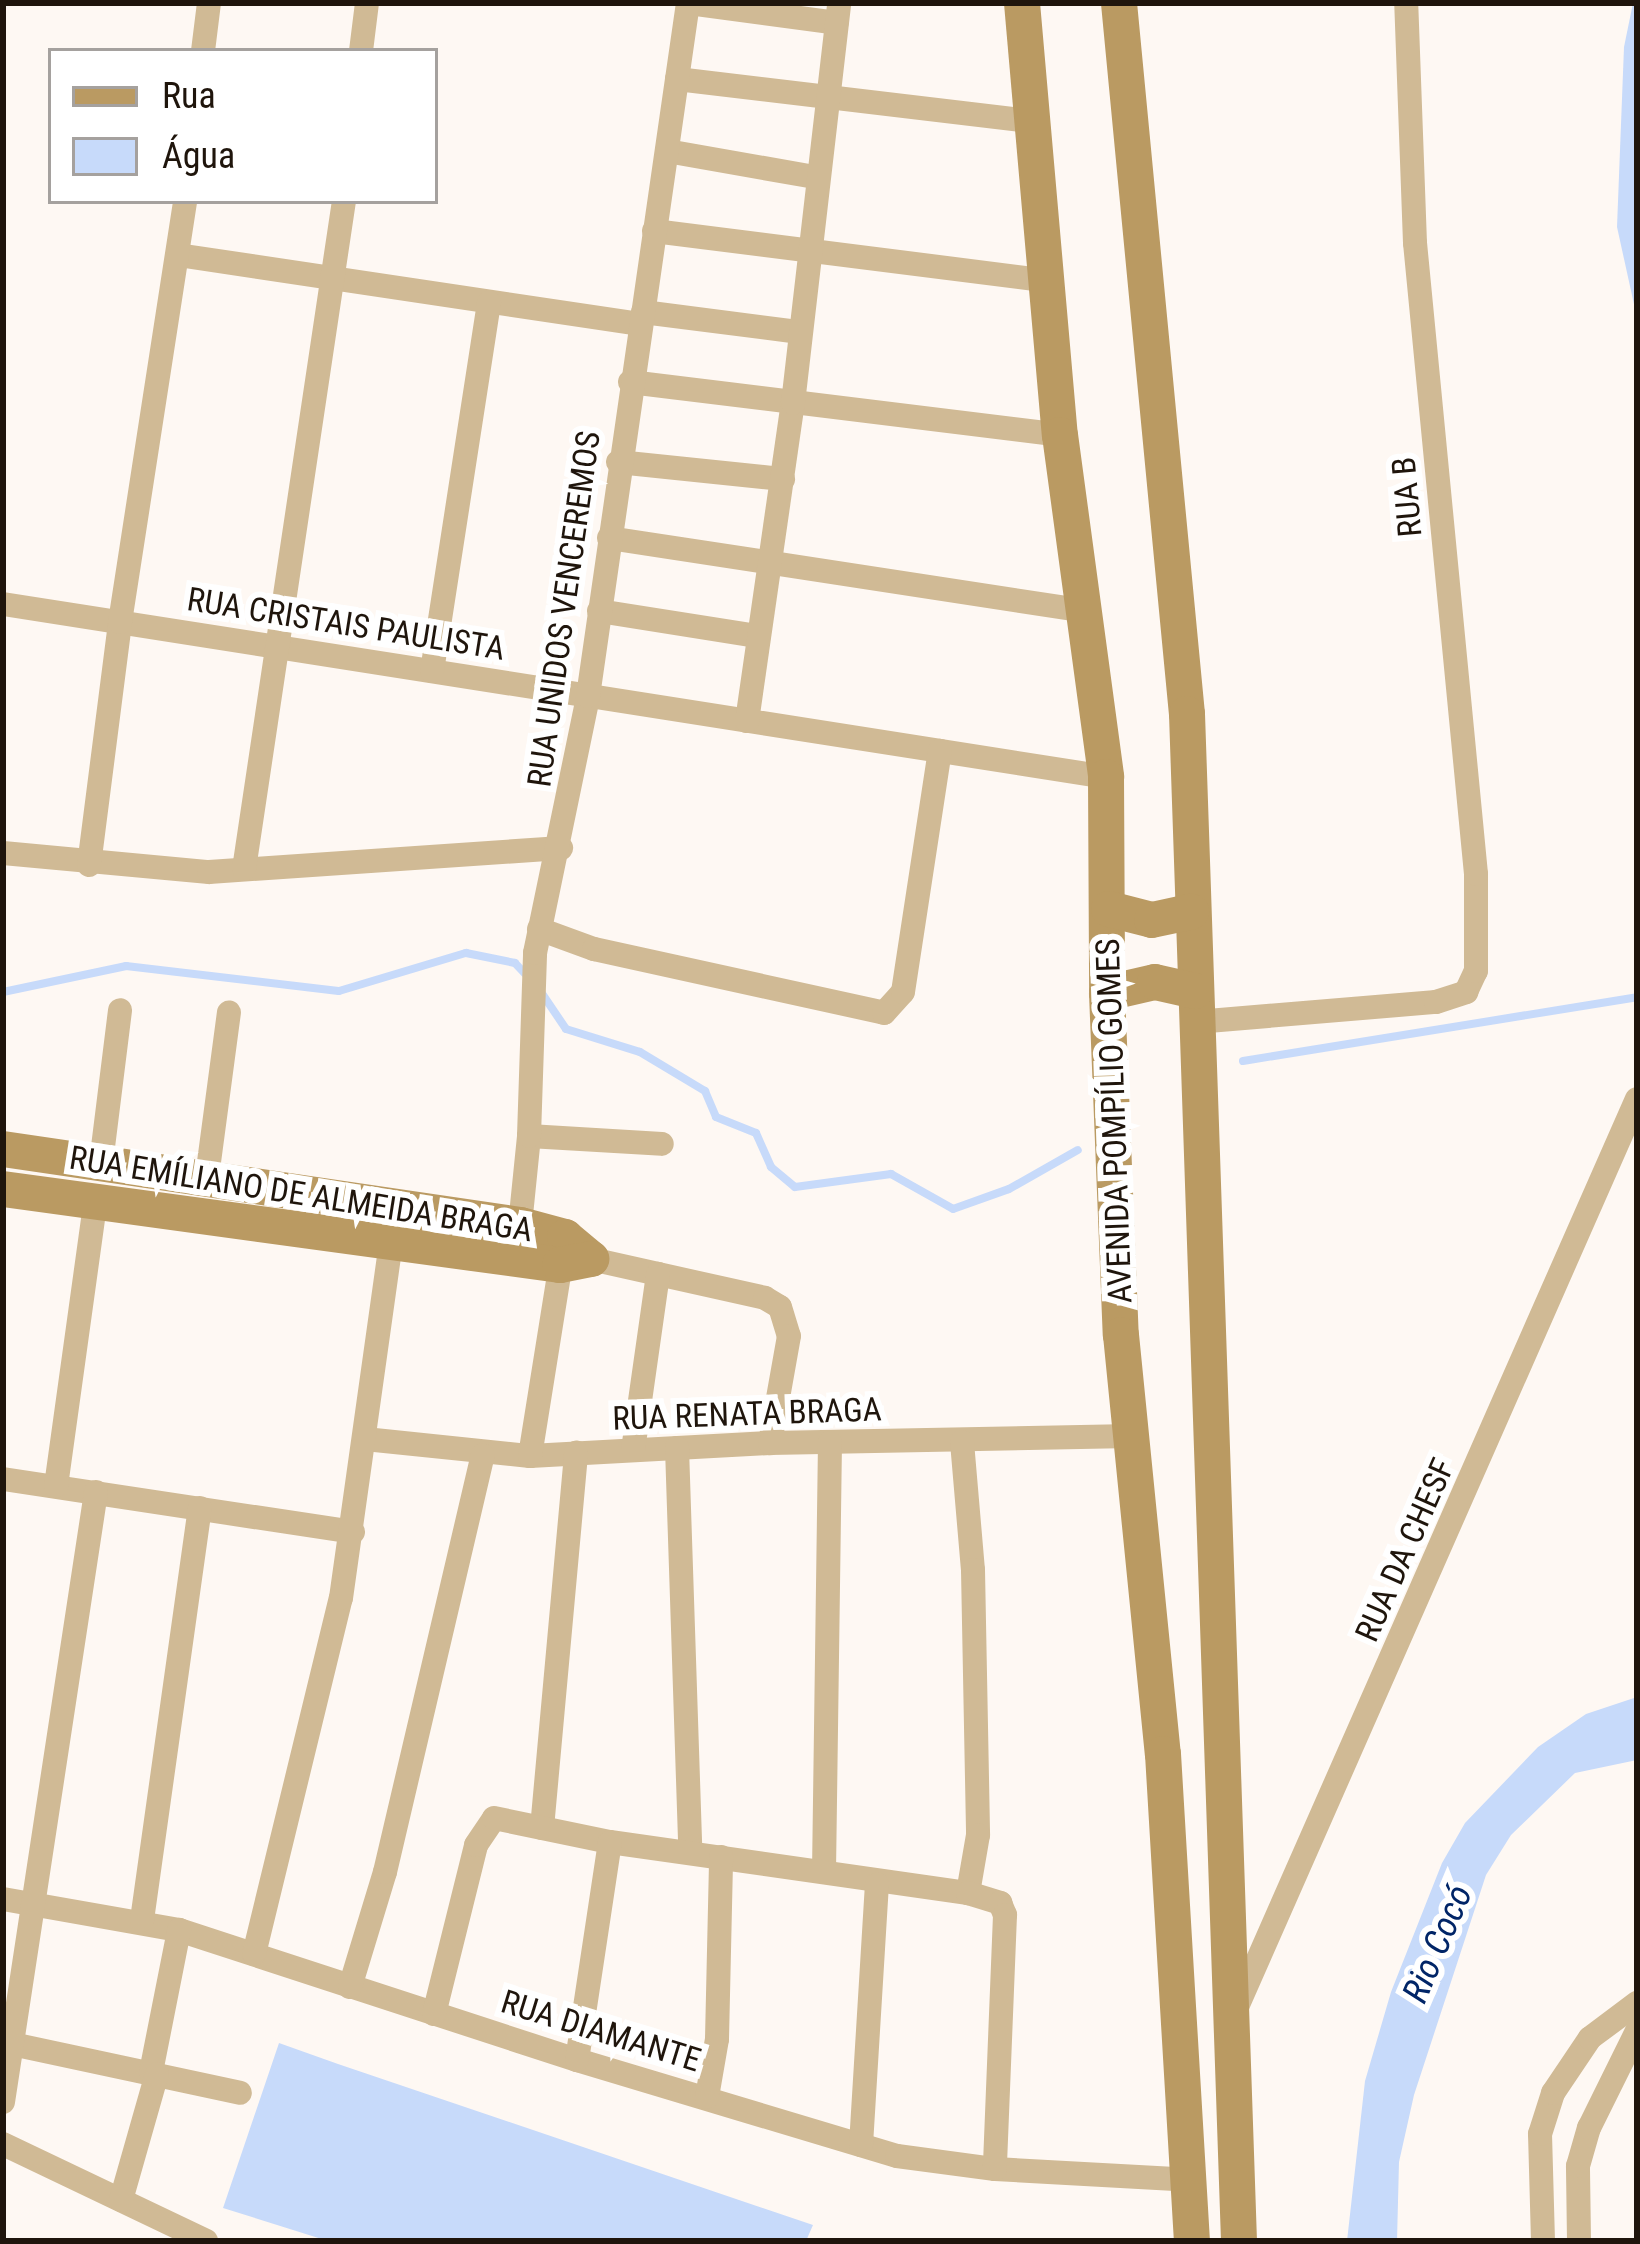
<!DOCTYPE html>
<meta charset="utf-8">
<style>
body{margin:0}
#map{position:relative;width:1640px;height:2244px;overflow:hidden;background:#fef8f3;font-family:"Roboto Condensed",sans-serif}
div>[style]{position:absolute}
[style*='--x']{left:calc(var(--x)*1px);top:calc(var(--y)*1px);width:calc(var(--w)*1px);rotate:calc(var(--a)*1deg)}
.water>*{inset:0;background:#c7dafa}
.stream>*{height:8px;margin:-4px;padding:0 4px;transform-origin:4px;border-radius:4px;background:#c7dafa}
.street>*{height:24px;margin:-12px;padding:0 12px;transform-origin:12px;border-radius:12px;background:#d0ba95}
.secondary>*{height:36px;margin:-18px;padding:0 18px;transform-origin:18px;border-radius:18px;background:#ba9a62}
span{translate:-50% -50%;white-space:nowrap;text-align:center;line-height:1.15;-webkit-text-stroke:12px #fff;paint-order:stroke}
.street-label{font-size:33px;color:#1f150c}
.water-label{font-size:36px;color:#012567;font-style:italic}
.frame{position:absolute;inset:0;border:6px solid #1f150c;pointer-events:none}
.legend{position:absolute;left:48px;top:48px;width:390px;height:156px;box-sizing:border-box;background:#fff;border:3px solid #a5a19e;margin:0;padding:15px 21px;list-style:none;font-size:36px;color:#1f150c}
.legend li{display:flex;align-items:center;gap:24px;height:60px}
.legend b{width:60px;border:3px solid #a5a19e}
</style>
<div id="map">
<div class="water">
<div style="clip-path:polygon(1633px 3px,1637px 3px,1637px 318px,1617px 227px,1624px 47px)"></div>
<div style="clip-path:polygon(1637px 1697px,1637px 1760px,1575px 1773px,1511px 1835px,1486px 1875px,1414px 2095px,1399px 2162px,1397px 2241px,1347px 2241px,1365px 2081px,1391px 1992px,1442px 1863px,1465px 1823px,1538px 1747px,1586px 1714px)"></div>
<div style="clip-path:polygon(279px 2043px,338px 2064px,813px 2225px,806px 2241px,328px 2241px,223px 2208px)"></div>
</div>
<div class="stream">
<div style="--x:539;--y:989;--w:48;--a:56"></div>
<div style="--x:566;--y:1029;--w:77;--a:17.3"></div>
<div style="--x:640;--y:1052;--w:76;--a:31"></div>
<div style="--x:705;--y:1091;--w:28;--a:67"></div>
<div style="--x:716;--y:1117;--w:43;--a:21.8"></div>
<div style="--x:756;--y:1133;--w:37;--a:66"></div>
<div style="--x:771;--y:1167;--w:31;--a:40"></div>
<div style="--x:795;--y:1187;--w:97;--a:-7.7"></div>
<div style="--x:891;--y:1174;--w:71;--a:29.4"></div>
<div style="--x:953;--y:1209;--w:59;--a:-19.7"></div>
<div style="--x:1009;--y:1189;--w:79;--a:-29.5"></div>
<div style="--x:3;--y:992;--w:126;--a:-11.9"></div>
<div style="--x:126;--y:966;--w:214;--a:6.7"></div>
<div style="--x:339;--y:991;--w:133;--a:-16.7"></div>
<div style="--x:466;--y:953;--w:50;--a:11.5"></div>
<div style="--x:515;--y:963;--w:21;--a:47"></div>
<div style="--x:1243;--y:1061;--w:399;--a:-9.2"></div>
</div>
<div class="street">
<div style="--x:689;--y:3;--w:149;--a:7.7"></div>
<div style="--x:203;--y:51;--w:48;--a:-82.9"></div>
<div style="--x:361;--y:51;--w:48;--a:-82.9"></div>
<div style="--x:677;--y:79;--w:356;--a:6.8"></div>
<div style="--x:667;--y:151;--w:150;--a:10"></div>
<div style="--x:654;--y:231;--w:398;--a:7.2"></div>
<div style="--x:178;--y:255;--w:468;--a:8.5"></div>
<div style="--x:643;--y:312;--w:158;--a:7.3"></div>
<div style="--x:630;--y:382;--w:433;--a:7"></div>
<div style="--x:618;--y:462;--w:166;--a:5.9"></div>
<div style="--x:609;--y:538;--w:482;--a:8.7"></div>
<div style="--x:3;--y:604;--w:1116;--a:8.91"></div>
<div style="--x:599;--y:611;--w:159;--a:9"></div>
<div style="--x:432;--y:671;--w:373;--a:-81.2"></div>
<div style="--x:747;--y:721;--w:321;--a:-81.8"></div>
<div style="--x:793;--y:403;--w:403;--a:-83.4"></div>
<div style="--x:3;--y:853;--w:207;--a:5.3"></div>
<div style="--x:209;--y:872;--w:353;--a:-3.9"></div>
<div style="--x:89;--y:865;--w:245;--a:-82.7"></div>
<div style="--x:120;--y:622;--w:426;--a:-81.2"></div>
<div style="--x:244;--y:869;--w:675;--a:-81.49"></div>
<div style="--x:539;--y:929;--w:59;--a:20"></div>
<div style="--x:594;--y:949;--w:297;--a:12.4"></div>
<div style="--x:884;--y:1013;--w:28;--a:-48"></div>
<div style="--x:903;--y:992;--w:244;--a:-81.3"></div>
<div style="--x:1196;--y:1022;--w:241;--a:-4.8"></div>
<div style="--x:1436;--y:1002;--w:32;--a:-18"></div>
<div style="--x:1466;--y:992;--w:23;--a:-65"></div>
<div style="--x:1476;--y:971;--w:97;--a:-90"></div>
<div style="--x:1476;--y:874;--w:634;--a:-95.52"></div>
<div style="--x:1415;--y:243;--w:240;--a:-92.1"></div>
<div style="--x:529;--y:1136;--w:133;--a:3.4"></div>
<div style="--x:101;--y:1163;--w:154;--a:-82.9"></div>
<div style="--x:207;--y:1177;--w:166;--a:-82.4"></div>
<div style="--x:520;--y:1225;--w:89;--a:-84.2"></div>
<div style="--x:529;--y:1136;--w:183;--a:-88.1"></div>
<div style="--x:535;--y:953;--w:262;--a:-78.3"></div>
<div style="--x:588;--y:696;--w:700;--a:-81.79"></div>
<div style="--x:591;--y:1259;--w:178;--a:12.6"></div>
<div style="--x:765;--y:1298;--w:17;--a:31"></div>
<div style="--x:780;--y:1307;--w:30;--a:73"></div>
<div style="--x:789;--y:1336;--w:109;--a:100.1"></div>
<div style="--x:365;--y:1439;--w:166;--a:5.9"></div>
<div style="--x:530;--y:1456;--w:240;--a:-3.1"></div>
<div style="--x:770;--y:1443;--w:362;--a:-1.1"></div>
<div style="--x:962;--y:1442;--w:128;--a:85.1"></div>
<div style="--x:973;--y:1570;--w:265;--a:88.9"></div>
<div style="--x:978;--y:1835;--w:59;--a:99.8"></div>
<div style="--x:677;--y:1448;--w:402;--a:88.1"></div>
<div style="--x:633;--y:1450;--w:178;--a:-81.9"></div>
<div style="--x:530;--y:1456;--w:208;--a:-80.9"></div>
<div style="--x:3;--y:1479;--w:354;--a:8.6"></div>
<div style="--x:56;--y:1486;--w:285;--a:-82.1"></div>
<div style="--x:542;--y:1828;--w:377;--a:-84.8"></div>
<div style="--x:824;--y:1872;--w:429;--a:-89.2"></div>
<div style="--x:3;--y:1899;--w:179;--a:10"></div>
<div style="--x:179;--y:1930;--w:419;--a:18.1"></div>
<div style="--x:577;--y:2060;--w:334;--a:16.7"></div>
<div style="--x:897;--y:2156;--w:99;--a:7.6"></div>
<div style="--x:995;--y:2169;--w:194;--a:3.2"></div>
<div style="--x:142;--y:1920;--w:416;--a:-82"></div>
<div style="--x:254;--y:1954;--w:366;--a:-76.3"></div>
<div style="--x:341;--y:1598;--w:372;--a:-82"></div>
<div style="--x:350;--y:1987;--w:120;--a:-73.1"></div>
<div style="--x:385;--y:1872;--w:428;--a:-76.8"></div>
<div style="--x:1237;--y:2007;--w:992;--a:-66.23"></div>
<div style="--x:434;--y:2014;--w:174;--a:-76"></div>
<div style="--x:476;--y:1845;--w:32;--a:-56"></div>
<div style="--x:494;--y:1818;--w:118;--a:11.7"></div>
<div style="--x:610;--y:1842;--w:362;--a:8.1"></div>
<div style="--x:968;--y:1893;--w:34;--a:17"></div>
<div style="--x:1000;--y:1903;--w:13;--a:67"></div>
<div style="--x:1005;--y:1915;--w:254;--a:92.3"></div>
<div style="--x:12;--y:2044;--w:233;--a:12.1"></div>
<div style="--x:577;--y:2060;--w:220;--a:-81.4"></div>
<div style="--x:151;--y:2072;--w:145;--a:-78.8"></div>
<div style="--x:707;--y:2097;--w:59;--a:-80.2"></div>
<div style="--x:717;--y:2039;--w:182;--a:-88.7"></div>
<div style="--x:3;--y:2102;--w:617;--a:-81.33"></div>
<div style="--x:3;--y:2144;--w:225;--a:25.5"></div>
<div style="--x:861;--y:2145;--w:261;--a:-86.5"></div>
<div style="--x:121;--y:2200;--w:131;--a:-74.1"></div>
<div style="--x:1543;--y:2241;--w:107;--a:-91.6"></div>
<div style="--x:1540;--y:2134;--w:43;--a:-72.4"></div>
<div style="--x:1553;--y:2093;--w:66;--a:-56.1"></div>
<div style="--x:1590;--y:2038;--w:59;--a:-36.7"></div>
<div style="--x:1579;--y:2241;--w:75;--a:-90.8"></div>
<div style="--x:1578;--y:2166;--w:40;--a:-74"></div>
<div style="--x:1589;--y:2128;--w:108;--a:-63.7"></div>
</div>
<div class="secondary">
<div style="--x:1022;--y:3;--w:434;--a:85"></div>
<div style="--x:1060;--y:435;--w:345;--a:82.3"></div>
<div style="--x:1106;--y:777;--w:216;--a:89.7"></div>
<div style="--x:1107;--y:993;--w:342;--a:87.7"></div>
<div style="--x:1121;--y:1335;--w:421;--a:84.3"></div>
<div style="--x:1163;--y:1754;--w:488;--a:86.6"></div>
<div style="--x:1119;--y:3;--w:714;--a:84.54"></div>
<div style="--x:1187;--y:714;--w:1528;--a:88.05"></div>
<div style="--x:1109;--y:909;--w:44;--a:14.3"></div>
<div style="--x:1152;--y:920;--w:40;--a:-12"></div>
<div style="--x:1107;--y:993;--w:49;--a:-12.9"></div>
<div style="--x:1155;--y:982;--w:41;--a:12.7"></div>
<div style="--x:3;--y:1149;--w:523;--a:8.36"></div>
<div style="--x:520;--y:1225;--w:47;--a:14.9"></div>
<div style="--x:565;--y:1237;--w:34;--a:40"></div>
<div style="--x:3;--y:1189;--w:562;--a:7.77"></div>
<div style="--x:560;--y:1265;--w:32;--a:-11"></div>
</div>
<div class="street-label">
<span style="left:1407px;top:497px;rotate:-95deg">RUA B</span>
<span style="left:564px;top:609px;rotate:-82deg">RUA UNIDOS VENCEREMOS</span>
<span style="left:346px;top:624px;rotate:9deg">RUA CRISTAIS PAULISTA</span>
<span style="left:1114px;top:1121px;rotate:-92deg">AVENIDA POMPÍLIO GOMES</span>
<span style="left:301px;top:1194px;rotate:9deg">RUA EMÍLIANO DE ALMEIDA BRAGA</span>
<span style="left:747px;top:1414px;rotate:-2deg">RUA RENATA BRAGA</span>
<span style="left:1405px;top:1550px;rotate:-66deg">RUA DA CHESF</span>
<span style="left:601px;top:2031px;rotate:17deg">RUA DIAMANTE</span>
</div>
<div class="water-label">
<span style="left:1438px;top:1944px;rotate:-67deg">Rio Cocó</span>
</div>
<div class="frame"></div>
<ul class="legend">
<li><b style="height:15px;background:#ba9a62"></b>Rua</li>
<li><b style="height:33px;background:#c7dafa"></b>Água</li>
</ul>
</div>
